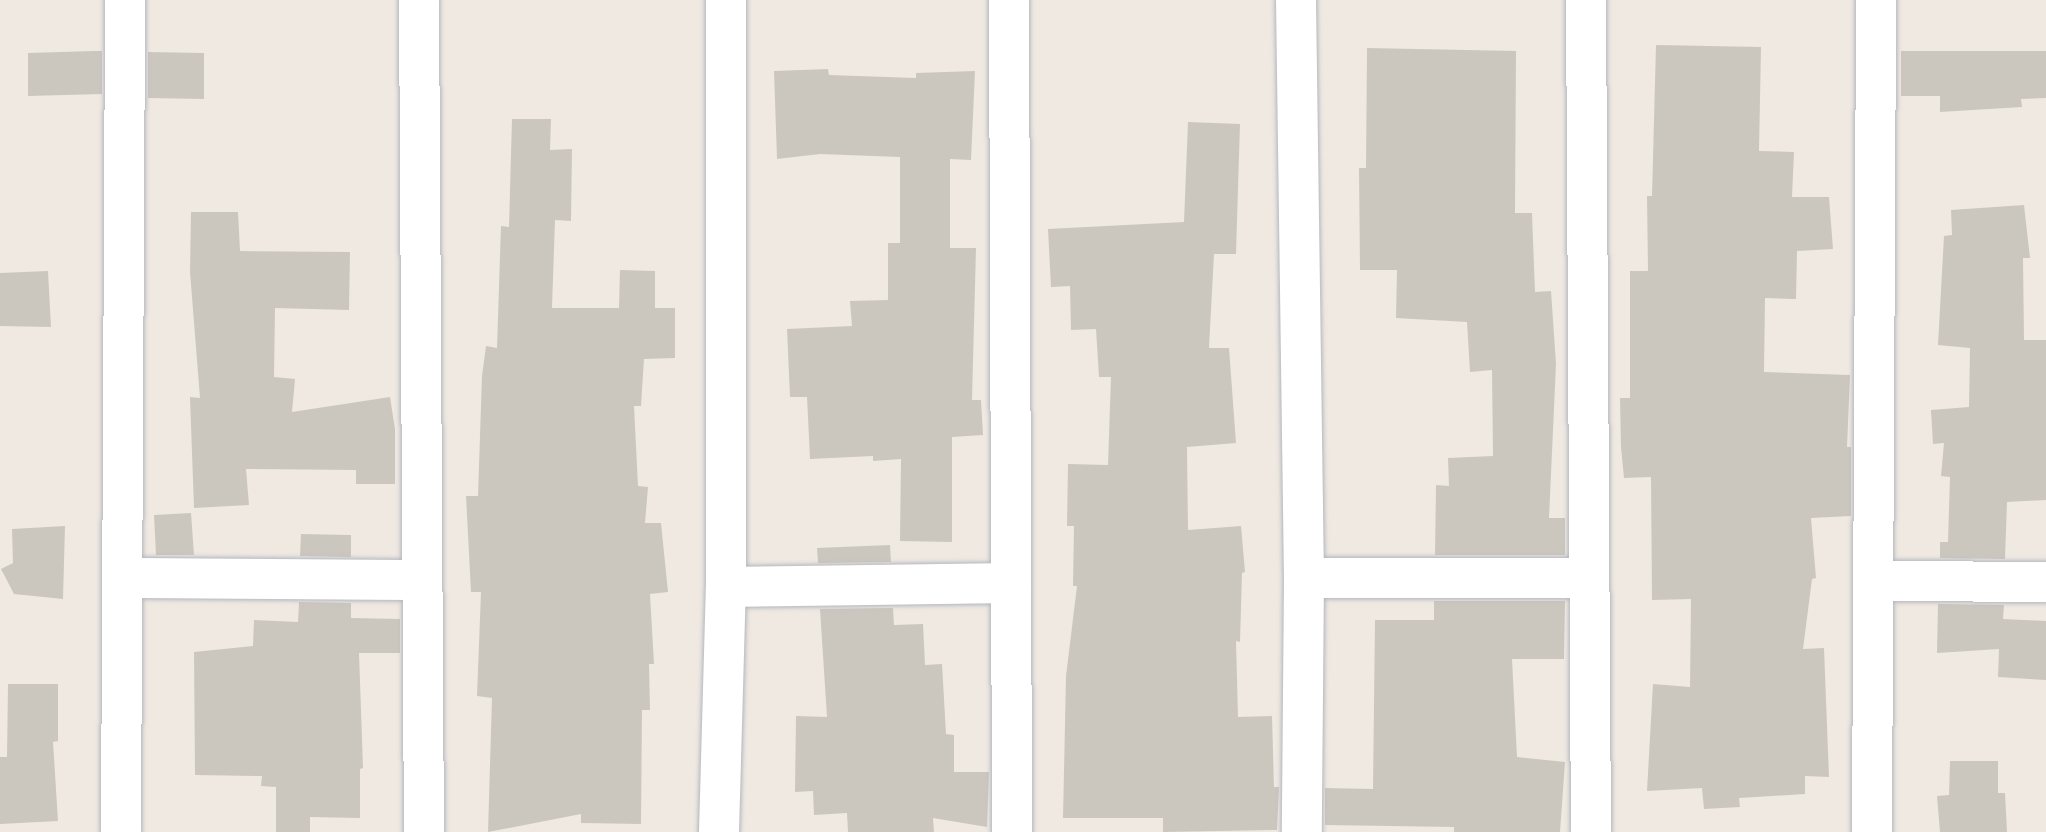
<!DOCTYPE html>
<style>
body{margin:0}
#map{position:relative;width:2046px;height:832px;overflow:hidden;background:#efe9e1;font-family:Montserrat,sans-serif}
div>[style]{position:absolute}
[style*='--x']{left:calc(var(--x)*1px);top:calc(var(--y)*1px);width:calc(var(--w)*1px);rotate:calc(var(--a)*1deg)}
.building>*{inset:0;background:#cbc7bf}
.roads{filter:drop-shadow(0 0 2px #b4b7c1) drop-shadow(0 0 2px #b4b7c1)}
.street>*{height:40px;margin:-20px;padding:0 20px;transform-origin:20px;border-radius:20px;background:#fff}
span{translate:-50% -50%;white-space:nowrap;text-align:center;line-height:1.15;-webkit-text-stroke:6px #fff;paint-order:stroke}
</style>
<div id="map">
<div class="building">
<div style="clip-path:polygon(1656px 45px,1761px 47px,1759px 151px,1794px 152px,1792px 197px,1829px 197px,1833px 249px,1797px 251px,1796px 299px,1765px 298px,1764px 372px,1850px 375px,1847px 447px,1851px 447px,1851px 516px,1811px 518px,1816px 578px,1812px 579px,1803px 649px,1824px 648px,1829px 777px,1805px 776px,1805px 794px,1739px 798px,1740px 807px,1704px 809px,1702px 788px,1647px 791px,1653px 684px,1690px 687px,1691px 599px,1652px 600px,1651px 477px,1624px 478px,1621px 447px,1620px 398px,1630px 398px,1630px 271px,1648px 271px,1647px 196px,1652px 196px)"></div>
<div style="clip-path:polygon(1367px 48px,1516px 51px,1515px 213px,1532px 213px,1535px 292px,1551px 291px,1556px 364px,1549px 518px,1565px 518px,1565px 555px,1435px 555px,1436px 485px,1449px 486px,1448px 458px,1493px 456px,1492px 370px,1470px 372px,1467px 322px,1396px 318px,1397px 270px,1360px 270px,1359px 168px,1366px 168px)"></div>
<div style="clip-path:polygon(94px 51px,102px 51px,102px 94px,28px 96px,28px 53px)"></div>
<div style="clip-path:polygon(1901px 51px,2046px 51px,2046px 98px,2021px 99px,2022px 107px,1940px 112px,1940px 96px,1901px 96px)"></div>
<div style="clip-path:polygon(148px 52px,204px 53px,204px 99px,148px 98px)"></div>
<div style="clip-path:polygon(828px 69px,829px 75px,916px 78px,916px 73px,975px 71px,971px 160px,950px 159px,950px 248px,976px 248px,972px 400px,981px 400px,983px 435px,952px 437px,952px 542px,900px 541px,901px 459px,873px 461px,873px 456px,810px 459px,807px 397px,790px 397px,787px 329px,852px 326px,850px 301px,888px 300px,888px 243px,900px 243px,900px 157px,820px 154px,777px 159px,774px 71px)"></div>
<div style="clip-path:polygon(512px 119px,551px 119px,550px 150px,572px 149px,571px 221px,555px 220px,552px 308px,619px 308px,620px 270px,655px 271px,655px 308px,675px 308px,675px 358px,644px 359px,641px 406px,634px 406px,638px 486px,648px 487px,645px 523px,661px 523px,668px 592px,650px 594px,654px 664px,649px 664px,650px 710px,642px 710px,641px 824px,581px 823px,581px 814px,488px 832px,492px 698px,477px 696px,481px 592px,471px 592px,466px 496px,478px 496px,482px 376px,486px 346px,497px 348px,501px 226px,509px 227px)"></div>
<div style="clip-path:polygon(1188px 122px,1240px 124px,1236px 254px,1214px 254px,1209px 348px,1229px 348px,1236px 443px,1187px 447px,1188px 530px,1241px 526px,1245px 572px,1242px 573px,1240px 642px,1236px 641px,1238px 717px,1272px 716px,1274px 787px,1279px 787px,1277px 830px,1163px 832px,1163px 818px,1063px 818px,1066px 676px,1077px 586px,1073px 586px,1074px 526px,1067px 526px,1068px 464px,1108px 465px,1111px 377px,1099px 377px,1096px 329px,1071px 330px,1070px 286px,1051px 287px,1048px 229px,1184px 222px)"></div>
<div style="clip-path:polygon(2024px 205px,2030px 258px,2023px 258px,2024px 340px,2046px 340px,2046px 500px,2007px 502px,2005px 559px,1940px 558px,1940px 542px,1948px 542px,1950px 477px,1941px 476px,1944px 443px,1933px 444px,1931px 410px,1969px 407px,1970px 348px,1938px 345px,1944px 236px,1952px 235px,1951px 210px)"></div>
<div style="clip-path:polygon(191px 212px,238px 212px,240px 251px,350px 252px,349px 310px,275px 308px,274px 377px,295px 379px,292px 412px,390px 397px,395px 429px,395px 484px,356px 484px,356px 470px,246px 469px,249px 505px,194px 508px,190px 397px,200px 398px,190px 272px)"></div>
<div style="clip-path:polygon(48px 271px,51px 327px,0 326px,0 273px)"></div>
<div style="clip-path:polygon(191px 513px,194px 555px,156px 555px,154px 515px)"></div>
<div style="clip-path:polygon(65px 526px,63px 599px,14px 594px,1px 569px,13px 563px,12px 529px)"></div>
<div style="clip-path:polygon(301px 534px,351px 535px,351px 557px,300px 556px)"></div>
<div style="clip-path:polygon(890px 545px,891px 562px,818px 563px,817px 548px)"></div>
<div style="clip-path:polygon(1434px 601px,1565px 601px,1564px 659px,1512px 659px,1517px 757px,1565px 762px,1560px 832px,1454px 832px,1454px 827px,1325px 825px,1325px 788px,1373px 789px,1375px 620px,1434px 620px)"></div>
<div style="clip-path:polygon(299px 602px,351px 603px,351px 618px,400px 619px,400px 653px,359px 653px,363px 768px,360px 769px,360px 818px,310px 817px,310px 832px,276px 832px,276px 787px,261px 786px,262px 776px,195px 775px,194px 652px,253px 646px,254px 620px,298px 622px)"></div>
<div style="clip-path:polygon(1938px 604px,2004px 605px,2003px 619px,2046px 621px,2046px 680px,1998px 677px,1999px 649px,1937px 653px)"></div>
<div style="clip-path:polygon(893px 608px,894px 625px,923px 624px,925px 665px,942px 664px,946px 734px,954px 735px,954px 772px,989px 772px,987px 827px,933px 818px,934px 832px,848px 832px,847px 813px,814px 815px,813px 791px,795px 792px,796px 716px,827px 717px,820px 609px)"></div>
<div style="clip-path:polygon(8px 684px,58px 684px,58px 741px,53px 742px,58px 821px,0 824px,0 757px,7px 757px)"></div>
<div style="clip-path:polygon(1950px 761px,1998px 761px,1998px 793px,2005px 793px,2007px 832px,1940px 832px,1937px 796px,1949px 795px)"></div>
</div>
<div class="roads">
<div class="street">
<div style="--x:419;--y:0;--w:832;--a:89.66"></div>
<div style="--x:1009;--y:0;--w:832;--a:89.79"></div>
<div style="--x:1296;--y:0;--w:578;--a:89.21"></div>
<div style="--x:1304;--y:578;--w:254;--a:90.5"></div>
<div style="--x:1586;--y:0;--w:832;--a:89.66"></div>
<div style="--x:123;--y:578;--w:298;--a:0.4"></div>
<div style="--x:1304;--y:578;--w:284;--a:0"></div>
<div style="--x:1876;--y:581;--w:170;--a:0.3"></div>
<div style="--x:726;--y:587;--w:285;--a:-0.8"></div>
<div style="--x:121;--y:832;--w:832;--a:-89.72"></div>
<div style="--x:719;--y:832;--w:245;--a:-88.4"></div>
<div style="--x:726;--y:587;--w:587;--a:-90"></div>
<div style="--x:1872;--y:832;--w:832;--a:-89.72"></div>
</div>
</div>
</div>
